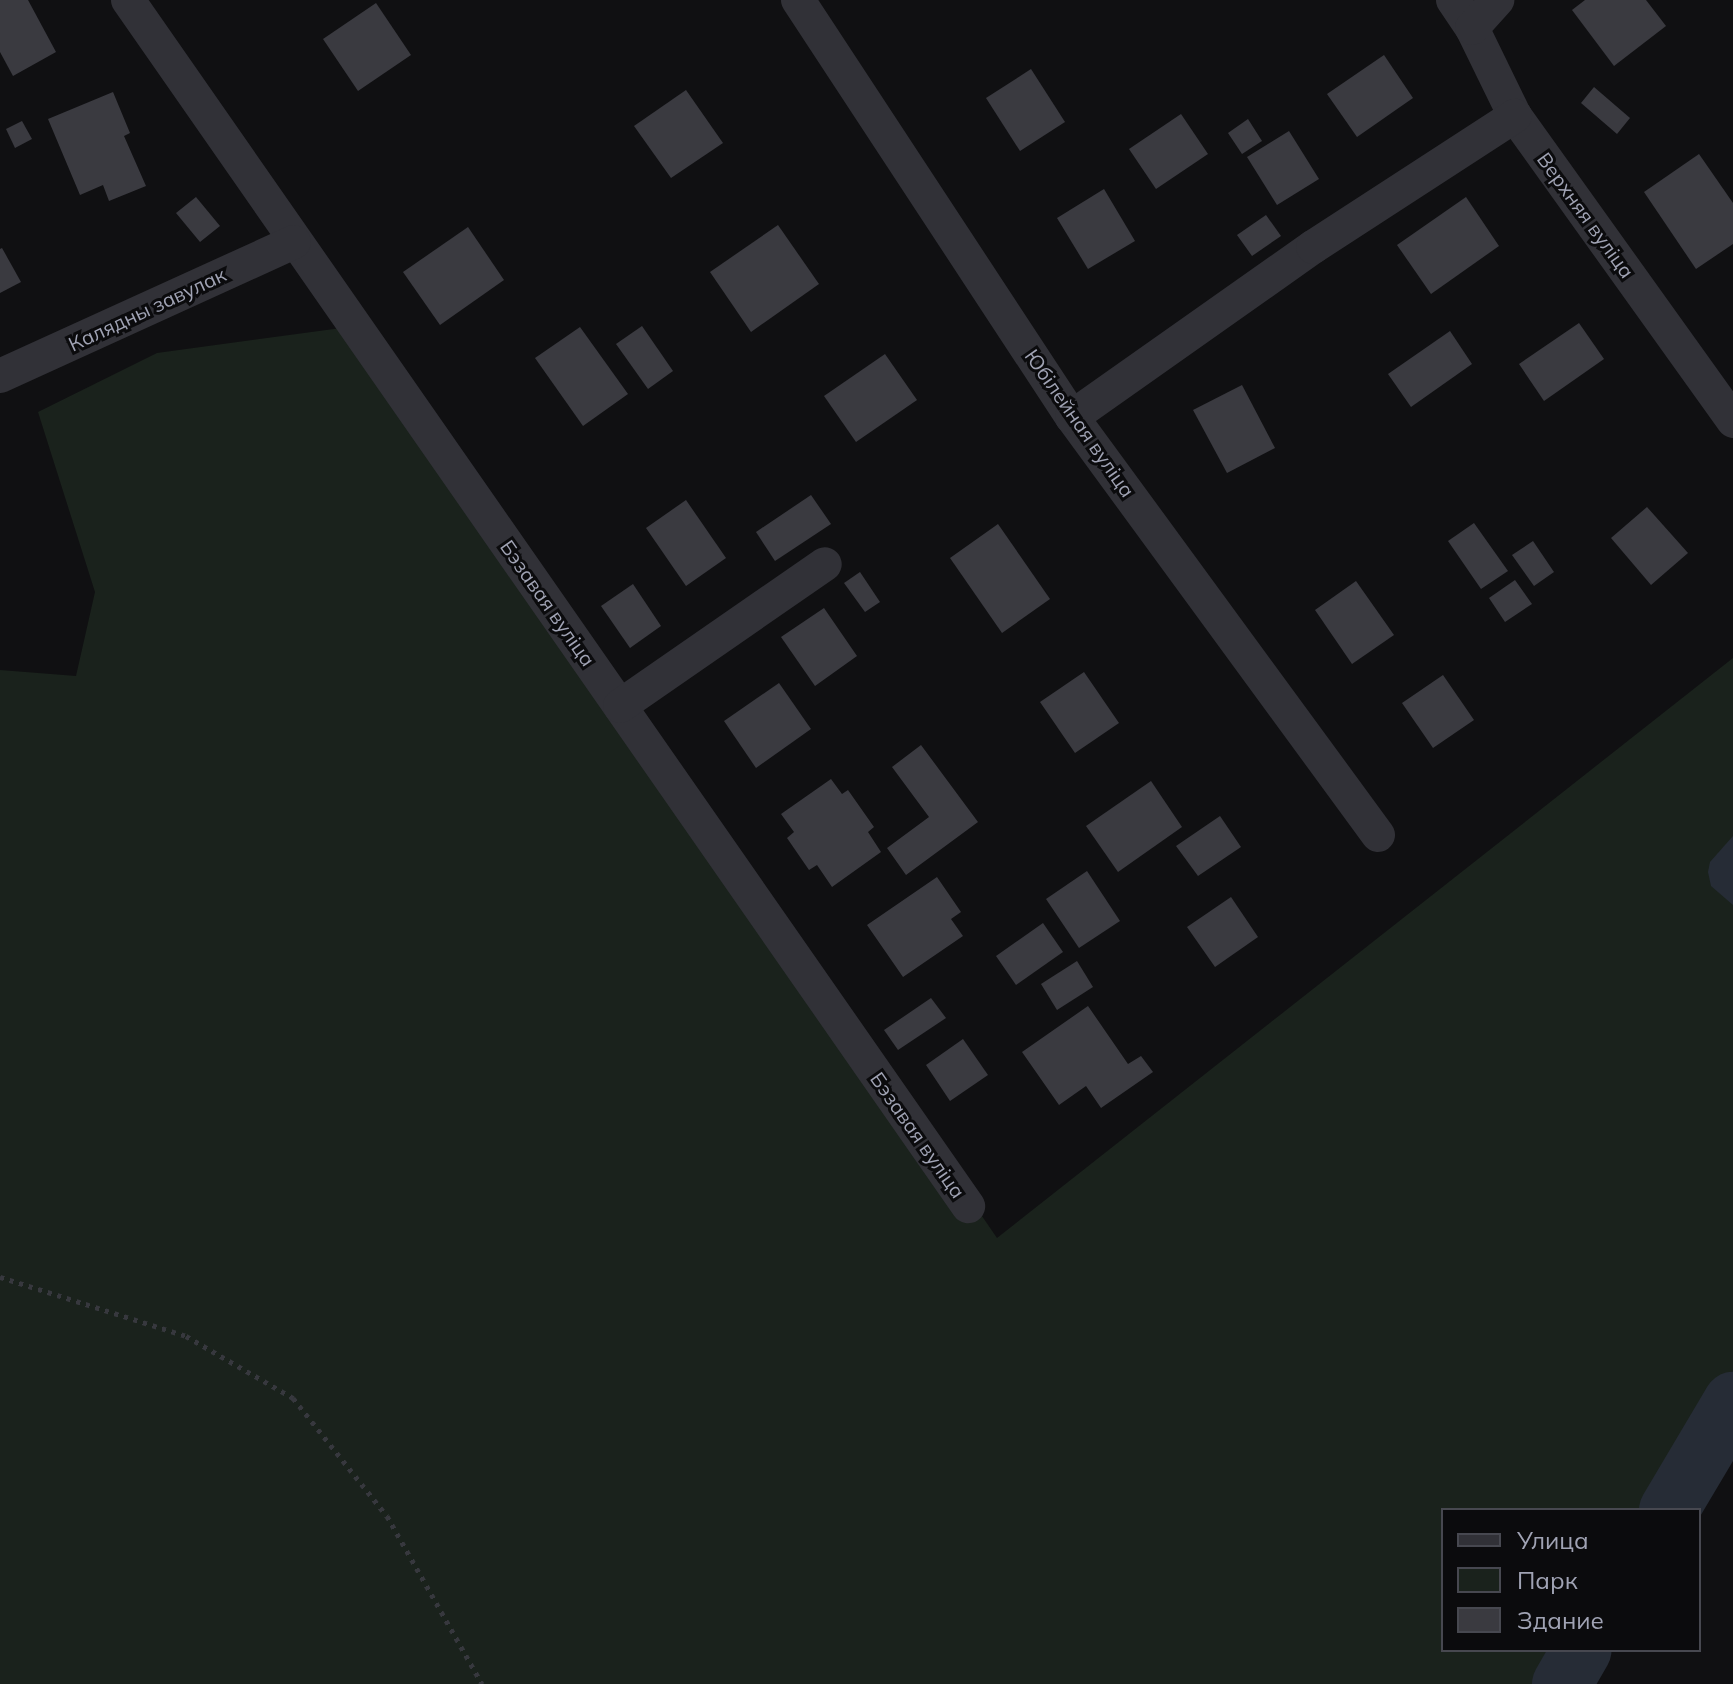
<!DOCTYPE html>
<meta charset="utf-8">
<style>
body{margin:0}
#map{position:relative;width:1733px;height:1684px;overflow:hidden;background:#101012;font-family:Mulish,sans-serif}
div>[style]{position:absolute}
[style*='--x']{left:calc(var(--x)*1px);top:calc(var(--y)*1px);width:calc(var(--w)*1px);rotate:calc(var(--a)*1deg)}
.green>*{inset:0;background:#1a221c}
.water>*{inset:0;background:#262c36}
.river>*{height:60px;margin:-30px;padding:0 30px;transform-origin:30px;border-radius:30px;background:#262c36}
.building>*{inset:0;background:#3a3a40}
.path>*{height:5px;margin-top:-2.5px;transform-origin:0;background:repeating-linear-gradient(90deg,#37383e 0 4px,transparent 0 10px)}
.minor>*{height:34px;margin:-17px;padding:0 17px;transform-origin:17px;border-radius:17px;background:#313137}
span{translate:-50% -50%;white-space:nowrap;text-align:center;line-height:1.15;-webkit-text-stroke:6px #0b0b0d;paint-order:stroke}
.street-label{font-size:20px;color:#a0a3b4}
.legend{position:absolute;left:1441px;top:1508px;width:260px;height:144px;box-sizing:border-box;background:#0b0b0d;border:2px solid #474850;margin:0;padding:10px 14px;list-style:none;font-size:24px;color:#a0a3b4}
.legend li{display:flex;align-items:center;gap:16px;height:40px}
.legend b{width:40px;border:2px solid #474850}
</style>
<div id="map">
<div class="green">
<div style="clip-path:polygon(371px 324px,997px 1238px,1733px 658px,1733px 1402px,1669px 1510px,1443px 1510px,1443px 1650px,1582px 1650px,1562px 1684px,0 1684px,0 670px,76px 676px,95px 592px,38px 412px,157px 353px)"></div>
</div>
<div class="water">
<div style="clip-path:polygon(1733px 836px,1733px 905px,1711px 886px,1708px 872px,1710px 862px)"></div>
</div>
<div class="river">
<div style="--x:1669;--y:1510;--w:126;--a:-59.3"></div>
<div style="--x:1562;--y:1684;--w:39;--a:-60"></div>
</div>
<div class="building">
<div style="clip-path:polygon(0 0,28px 0,56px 52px,13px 76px,0 52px)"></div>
<div style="clip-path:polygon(1585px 0,1646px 0,1666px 26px,1614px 66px,1572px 10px)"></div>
<div style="clip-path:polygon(376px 3px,411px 55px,358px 91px,323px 39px)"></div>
<div style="clip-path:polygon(1384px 55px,1413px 98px,1357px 137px,1327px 94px)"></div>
<div style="clip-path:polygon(1031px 69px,1065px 122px,1020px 151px,986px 98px)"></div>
<div style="clip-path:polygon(1594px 87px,1630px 118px,1617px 134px,1581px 103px)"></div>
<div style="clip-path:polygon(686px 90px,723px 143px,671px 178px,634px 126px)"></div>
<div style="clip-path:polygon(113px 92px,130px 133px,124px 136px,146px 186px,109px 201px,103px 185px,80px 195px,48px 119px)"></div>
<div style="clip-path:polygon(1181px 114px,1208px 154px,1156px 189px,1129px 149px)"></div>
<div style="clip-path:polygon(1248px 119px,1262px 141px,1242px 154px,1228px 133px)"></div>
<div style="clip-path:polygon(22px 121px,32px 139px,15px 148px,6px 129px)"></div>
<div style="clip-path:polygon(1289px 131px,1319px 179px,1277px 205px,1247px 157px)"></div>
<div style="clip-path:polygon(1699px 154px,1733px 203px,1733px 244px,1696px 269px,1644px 192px)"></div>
<div style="clip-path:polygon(1104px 189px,1135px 241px,1088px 269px,1057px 218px)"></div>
<div style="clip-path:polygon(196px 197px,220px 226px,200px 242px,176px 213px)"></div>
<div style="clip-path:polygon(1466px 197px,1499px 246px,1431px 294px,1397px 245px)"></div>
<div style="clip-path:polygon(1266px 215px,1281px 236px,1252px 256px,1237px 235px)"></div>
<div style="clip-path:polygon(778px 225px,819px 284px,751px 332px,710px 272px)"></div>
<div style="clip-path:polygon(468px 227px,504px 280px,440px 325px,403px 272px)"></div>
<div style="clip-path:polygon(2px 248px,21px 282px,0 293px,0 249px)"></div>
<div style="clip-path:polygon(1579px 323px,1604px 359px,1544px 401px,1519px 364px)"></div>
<div style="clip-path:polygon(642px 326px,673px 371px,648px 389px,616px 344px)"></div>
<div style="clip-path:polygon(580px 327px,628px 394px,583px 426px,535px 358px)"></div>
<div style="clip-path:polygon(1450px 331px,1472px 364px,1411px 407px,1388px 374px)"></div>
<div style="clip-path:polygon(885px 354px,917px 400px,856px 442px,824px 396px)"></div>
<div style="clip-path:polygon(1242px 385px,1275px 448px,1227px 473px,1193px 410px)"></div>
<div style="clip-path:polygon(811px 495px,831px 524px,775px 561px,756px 532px)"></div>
<div style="clip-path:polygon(686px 500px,726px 558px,686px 586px,646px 528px)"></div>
<div style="clip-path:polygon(1647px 507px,1688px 553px,1651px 585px,1611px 538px)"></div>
<div style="clip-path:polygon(1474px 523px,1508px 571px,1481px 589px,1448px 541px)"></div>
<div style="clip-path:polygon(998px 524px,1050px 599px,1002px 633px,950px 558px)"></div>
<div style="clip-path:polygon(1533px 541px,1554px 572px,1534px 586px,1512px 555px)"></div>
<div style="clip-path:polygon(860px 572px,880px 602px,865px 612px,844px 583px)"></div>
<div style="clip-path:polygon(1515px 580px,1532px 604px,1505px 622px,1489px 598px)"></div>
<div style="clip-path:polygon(1356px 581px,1394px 635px,1352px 664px,1315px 610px)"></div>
<div style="clip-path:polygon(633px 584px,661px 626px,630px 648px,601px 606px)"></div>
<div style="clip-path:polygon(824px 608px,857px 656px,815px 686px,781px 637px)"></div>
<div style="clip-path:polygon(1084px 672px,1119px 723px,1075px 753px,1040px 702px)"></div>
<div style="clip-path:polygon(1443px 675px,1474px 720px,1433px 748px,1402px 703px)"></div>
<div style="clip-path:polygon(779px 683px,811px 729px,756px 768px,724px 721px)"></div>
<div style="clip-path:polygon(921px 745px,978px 822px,906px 875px,887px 848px,929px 817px,892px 767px)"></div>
<div style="clip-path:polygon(831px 779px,842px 794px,848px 790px,874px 827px,868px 832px,881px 852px,832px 887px,817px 865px,809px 870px,787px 838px,794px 832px,781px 814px)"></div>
<div style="clip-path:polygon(1151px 781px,1182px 827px,1118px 872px,1086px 826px)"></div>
<div style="clip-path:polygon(1220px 816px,1241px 847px,1198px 876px,1176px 846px)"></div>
<div style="clip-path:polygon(1087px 871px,1120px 921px,1079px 948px,1046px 899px)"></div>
<div style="clip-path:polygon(937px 877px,961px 912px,951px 919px,963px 936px,903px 977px,867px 925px)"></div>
<div style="clip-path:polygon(1231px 897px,1258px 937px,1215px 967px,1187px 927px)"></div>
<div style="clip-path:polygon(1043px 923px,1063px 952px,1016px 985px,996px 956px)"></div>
<div style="clip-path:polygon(1077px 961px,1093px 987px,1057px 1010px,1041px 984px)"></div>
<div style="clip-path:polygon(931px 998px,946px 1018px,898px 1050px,884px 1030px)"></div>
<div style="clip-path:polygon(1088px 1006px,1128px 1064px,1141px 1056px,1153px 1072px,1101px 1108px,1086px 1086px,1059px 1105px,1022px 1052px)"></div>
<div style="clip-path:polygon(963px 1039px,988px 1075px,950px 1101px,926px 1065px)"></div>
</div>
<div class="path">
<div style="--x:0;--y:1277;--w:195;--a:17.6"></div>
<div style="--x:186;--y:1336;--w:124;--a:30.1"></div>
<div style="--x:293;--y:1398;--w:151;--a:51.5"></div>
<div style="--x:387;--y:1516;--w:193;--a:60.5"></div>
</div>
<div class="minor">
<div style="--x:128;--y:0;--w:1470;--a:55.14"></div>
<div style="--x:798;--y:0;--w:499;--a:56.7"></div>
<div style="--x:1072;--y:417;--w:518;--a:53.79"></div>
<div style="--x:1453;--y:0;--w:34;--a:56"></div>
<div style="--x:1472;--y:28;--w:98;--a:64"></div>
<div style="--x:1515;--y:116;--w:375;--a:54.4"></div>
<div style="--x:1472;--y:28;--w:38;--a:-48"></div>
<div style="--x:0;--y:376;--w:323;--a:-24.5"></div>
<div style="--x:1072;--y:417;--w:295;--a:-35.2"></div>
<div style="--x:1313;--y:247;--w:241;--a:-33"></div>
<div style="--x:620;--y:706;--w:249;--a:-34.7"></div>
</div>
<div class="street-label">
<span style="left:1586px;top:215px;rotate:54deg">Верхняя вуліца</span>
<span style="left:147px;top:309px;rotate:-25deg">Калядны завулак</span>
<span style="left:1080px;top:423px;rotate:55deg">Юбілейная вуліца</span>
<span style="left:548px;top:603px;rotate:55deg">Бэзавая вуліца</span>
<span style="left:918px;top:1135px;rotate:55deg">Бэзавая вуліца</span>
</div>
<ul class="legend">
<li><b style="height:10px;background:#313137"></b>Улица</li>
<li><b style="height:22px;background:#1a221c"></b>Парк</li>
<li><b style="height:22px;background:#3a3a40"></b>Здание</li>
</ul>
</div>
